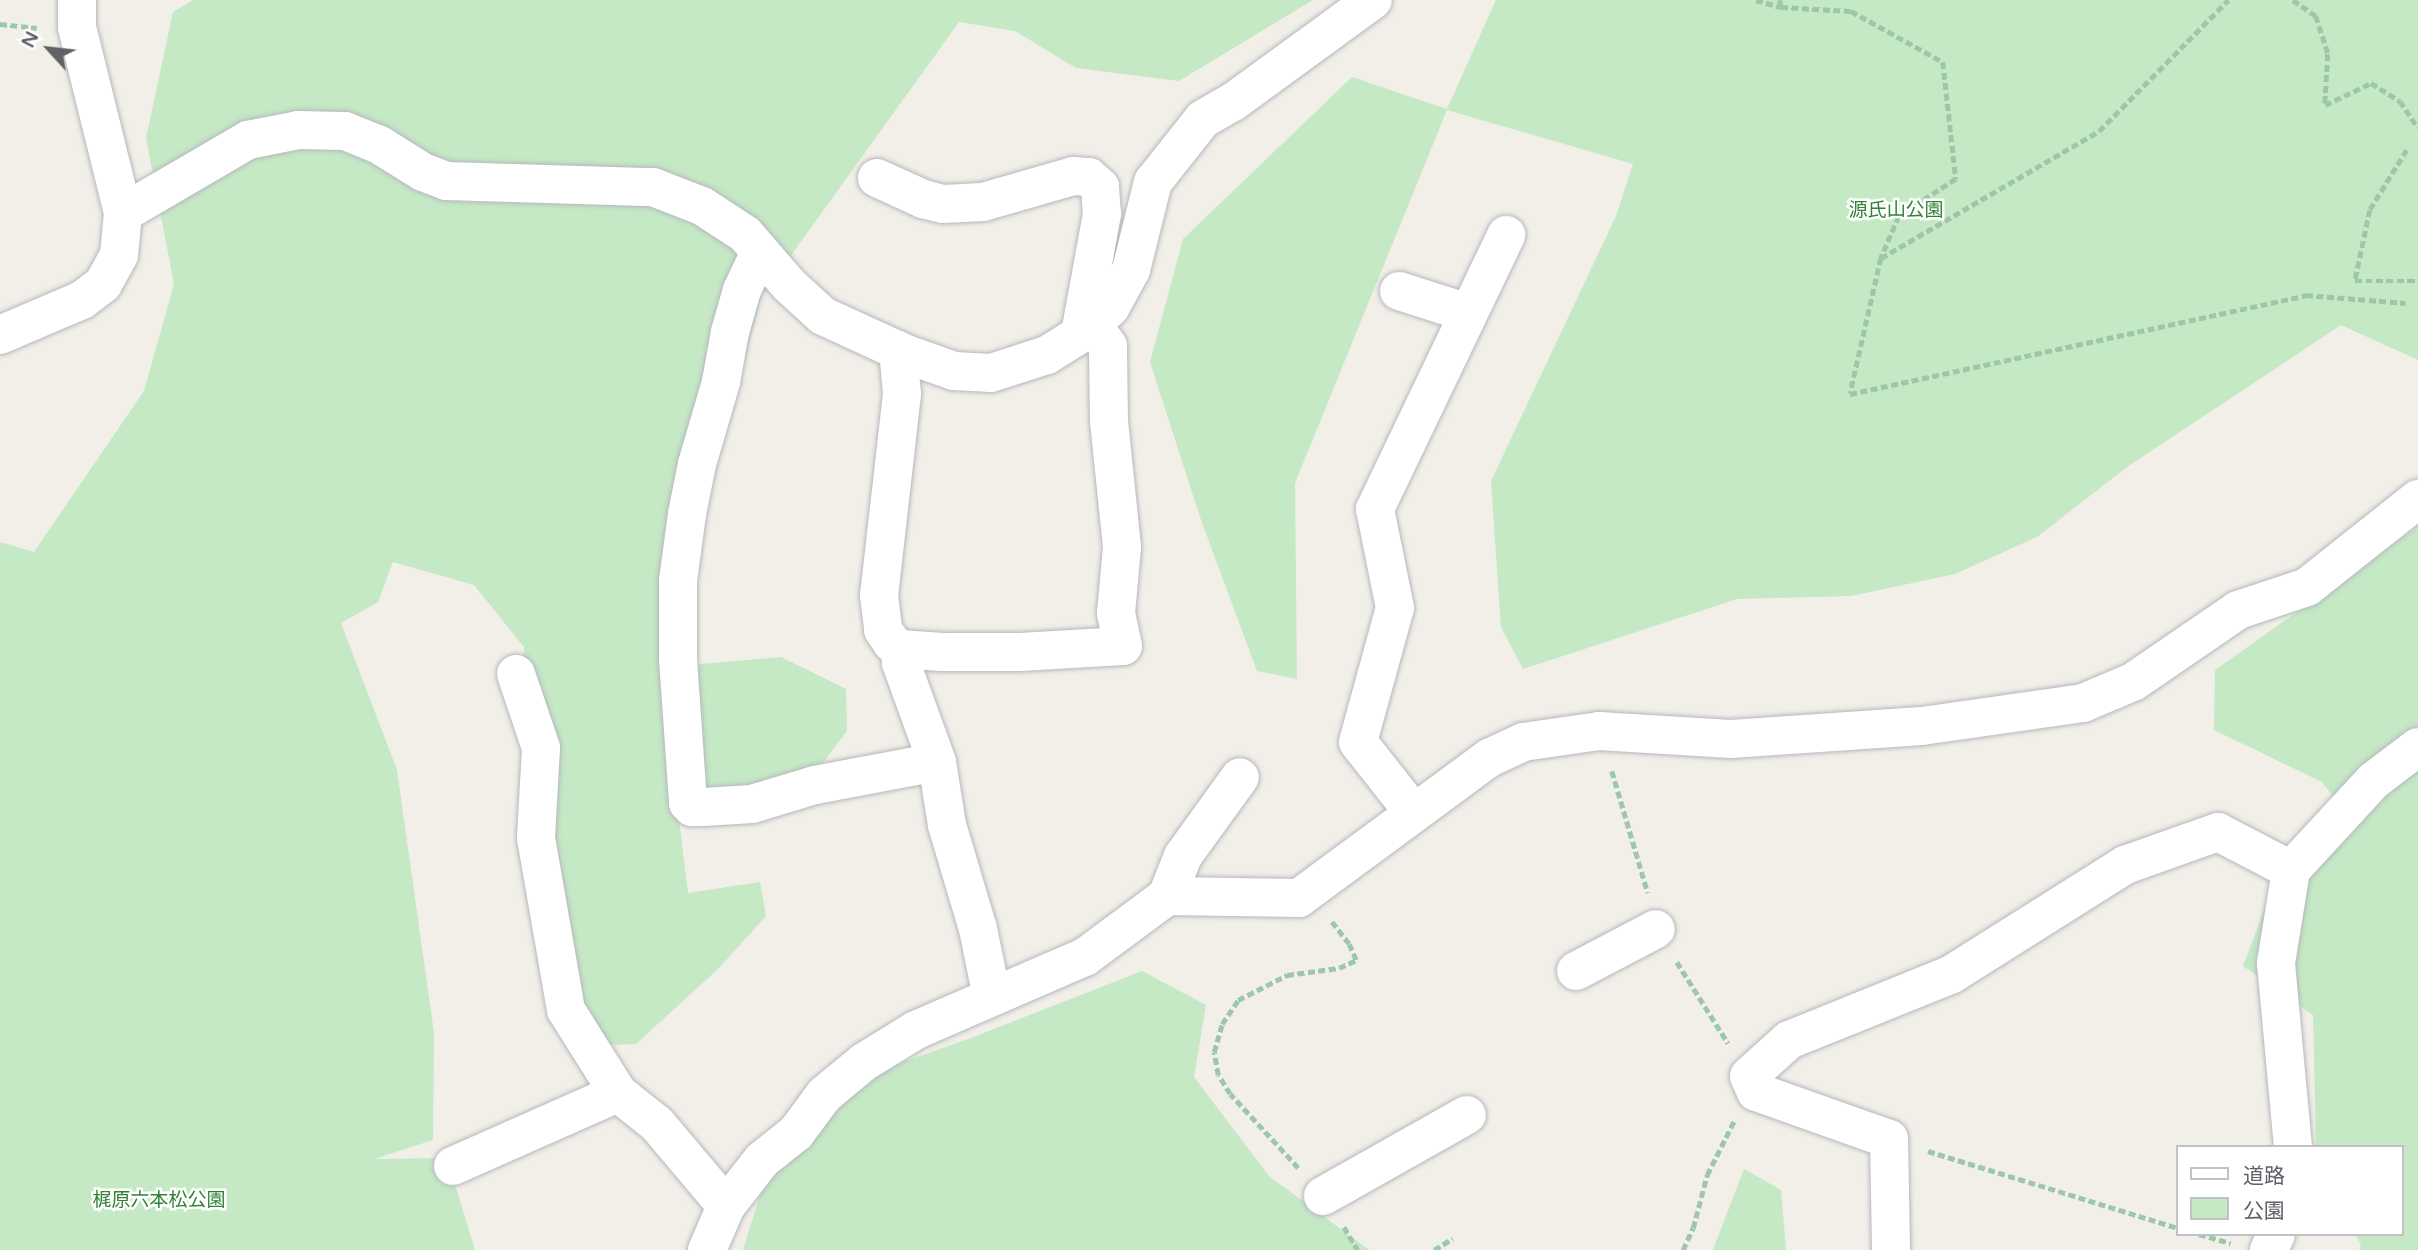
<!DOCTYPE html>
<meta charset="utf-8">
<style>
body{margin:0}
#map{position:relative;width:2418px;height:1250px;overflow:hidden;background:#f1efe8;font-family:"Varela Round","Noto Sans JP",sans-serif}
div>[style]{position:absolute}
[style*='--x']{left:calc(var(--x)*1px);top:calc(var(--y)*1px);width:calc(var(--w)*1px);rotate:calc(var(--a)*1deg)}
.green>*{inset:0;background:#c5e8c5}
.path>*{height:4.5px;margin-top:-2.25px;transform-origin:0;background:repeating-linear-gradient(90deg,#9cc7a9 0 7px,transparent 0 10.5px)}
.roads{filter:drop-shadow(0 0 2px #b5b8bc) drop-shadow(0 0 2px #b5b8bc)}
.minor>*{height:38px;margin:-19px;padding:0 19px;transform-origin:19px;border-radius:19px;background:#fff}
span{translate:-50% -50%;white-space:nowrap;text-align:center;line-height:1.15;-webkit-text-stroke:5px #fff;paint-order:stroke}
.park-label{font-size:19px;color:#348238}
.legend{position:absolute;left:2176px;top:1145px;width:228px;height:91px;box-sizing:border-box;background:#fff;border:2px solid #bfc1c3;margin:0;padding:9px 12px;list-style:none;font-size:21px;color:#5f6368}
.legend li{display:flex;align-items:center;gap:14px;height:35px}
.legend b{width:35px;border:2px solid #bfc1c3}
.north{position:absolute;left:14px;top:14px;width:70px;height:70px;-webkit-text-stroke:5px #fff;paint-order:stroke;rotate:297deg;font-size:19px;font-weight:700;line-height:28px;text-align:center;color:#5f6368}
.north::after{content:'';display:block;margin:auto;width:24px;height:32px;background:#5f6368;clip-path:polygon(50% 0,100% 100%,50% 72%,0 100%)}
</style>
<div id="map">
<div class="green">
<div style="clip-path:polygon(193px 0,1313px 0,1179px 81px,1076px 68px,1015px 31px,959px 22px,761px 297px,665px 667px,781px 657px,846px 689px,847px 731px,785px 813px,678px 811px,688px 893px,760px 882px,766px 916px,719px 968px,636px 1044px,572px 1046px,522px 824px,524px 647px,474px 585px,393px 562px,378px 602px,341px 623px,397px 770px,434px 1033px,433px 1140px,374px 1159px,447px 1158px,475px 1250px,0 1250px,0 542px,34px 552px,144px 391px,174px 284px,146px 138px,173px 12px)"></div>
<div style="clip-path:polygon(1496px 0,2418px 0,2418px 360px,2341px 325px,2127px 467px,2037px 537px,1955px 574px,1851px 596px,1737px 599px,1523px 669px,1501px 627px,1491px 481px,1616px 216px,1633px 164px,1447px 110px,1295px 483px,1297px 679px,1257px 671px,1201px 520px,1150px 362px,1183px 239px,1352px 77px,1447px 109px)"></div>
<div style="clip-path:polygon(2418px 526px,2418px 1250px,2359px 1250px,2361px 1245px,2355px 1234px,2402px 1234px,2402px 1147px,2316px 1147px,2313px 1015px,2243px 966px,2288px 846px,2334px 797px,2322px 782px,2214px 730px,2215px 670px)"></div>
<div style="clip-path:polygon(1142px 971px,1206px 1005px,1194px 1077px,1269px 1176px,1369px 1250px,743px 1250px,764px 1182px,878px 1071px,971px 1038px)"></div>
<div style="clip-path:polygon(1744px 1169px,1781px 1190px,1786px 1250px,1713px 1250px)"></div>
</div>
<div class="path">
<div style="--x:1756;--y:0;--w:26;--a:16"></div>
<div style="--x:1781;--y:7;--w:70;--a:3.3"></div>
<div style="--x:1851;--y:11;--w:105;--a:29"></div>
<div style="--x:1943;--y:62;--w:118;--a:83.7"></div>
<div style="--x:1956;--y:179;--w:68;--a:147"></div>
<div style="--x:1899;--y:216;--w:46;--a:113.2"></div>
<div style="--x:1881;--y:258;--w:252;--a:-30.2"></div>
<div style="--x:2099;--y:131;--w:184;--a:-45.4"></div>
<div style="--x:1780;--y:0;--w:7;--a:82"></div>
<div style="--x:2293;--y:0;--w:28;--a:35"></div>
<div style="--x:2316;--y:16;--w:40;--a:72"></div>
<div style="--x:2328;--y:54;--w:51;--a:93.4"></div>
<div style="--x:2325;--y:105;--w:51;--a:-25.6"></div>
<div style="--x:2371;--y:83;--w:34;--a:32"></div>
<div style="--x:2400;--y:101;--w:32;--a:56"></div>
<div style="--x:0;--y:24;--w:37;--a:6"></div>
<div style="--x:2407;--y:150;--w:70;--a:121.7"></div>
<div style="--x:2370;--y:210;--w:73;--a:101.9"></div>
<div style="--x:2355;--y:281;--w:63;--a:0"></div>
<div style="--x:1881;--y:258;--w:139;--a:102.8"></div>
<div style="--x:1850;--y:394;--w:467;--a:-12.2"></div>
<div style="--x:2306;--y:295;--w:100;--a:4.6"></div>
<div style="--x:1612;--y:771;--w:127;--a:73.6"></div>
<div style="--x:1677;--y:962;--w:96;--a:57.8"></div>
<div style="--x:1928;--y:1151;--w:262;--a:17.1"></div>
<div style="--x:1298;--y:1168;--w:100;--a:-132.6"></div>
<div style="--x:1230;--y:1094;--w:22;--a:-122"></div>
<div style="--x:1218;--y:1075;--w:23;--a:-100"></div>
<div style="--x:1214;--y:1052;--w:29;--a:-74"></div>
<div style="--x:1222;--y:1024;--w:29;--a:-56"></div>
<div style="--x:1238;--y:1000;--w:55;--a:-27"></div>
<div style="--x:1287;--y:975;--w:52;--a:-7.7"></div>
<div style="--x:1339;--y:968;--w:19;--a:-25"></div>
<div style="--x:1356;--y:960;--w:17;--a:-114"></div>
<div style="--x:1349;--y:944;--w:28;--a:-128"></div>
<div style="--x:1344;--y:1227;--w:27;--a:59"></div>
<div style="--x:2199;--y:1234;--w:33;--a:16"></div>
<div style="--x:1434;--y:1250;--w:22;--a:-32"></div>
<div style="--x:1683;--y:1250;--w:24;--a:-66"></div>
<div style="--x:1693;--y:1228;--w:55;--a:-75.2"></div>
<div style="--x:1707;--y:1175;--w:60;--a:-63.4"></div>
</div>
<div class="roads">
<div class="minor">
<div style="--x:877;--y:178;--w:51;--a:24.5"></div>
<div style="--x:923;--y:199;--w:21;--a:14"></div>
<div style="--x:943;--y:204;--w:40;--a:-2.9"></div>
<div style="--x:983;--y:202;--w:94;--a:-16.1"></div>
<div style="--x:1073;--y:176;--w:16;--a:4"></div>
<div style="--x:1089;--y:177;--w:15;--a:42"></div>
<div style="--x:1100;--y:187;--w:27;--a:86"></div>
<div style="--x:1102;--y:214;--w:122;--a:100.4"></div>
<div style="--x:123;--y:213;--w:145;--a:-30.3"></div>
<div style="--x:248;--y:140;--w:51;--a:-11.3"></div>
<div style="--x:298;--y:130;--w:47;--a:1.2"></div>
<div style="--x:345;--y:131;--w:35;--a:22"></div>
<div style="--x:378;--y:144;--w:53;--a:31.9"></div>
<div style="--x:423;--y:172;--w:25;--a:21"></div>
<div style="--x:446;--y:181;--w:207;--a:1.7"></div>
<div style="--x:653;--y:187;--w:53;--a:21.2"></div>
<div style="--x:702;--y:206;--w:51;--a:33.1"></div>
<div style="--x:745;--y:234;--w:67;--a:49.2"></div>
<div style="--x:789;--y:285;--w:46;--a:42.4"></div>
<div style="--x:823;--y:316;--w:91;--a:24.6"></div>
<div style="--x:906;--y:354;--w:51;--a:19.5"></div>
<div style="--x:954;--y:371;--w:37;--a:3"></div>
<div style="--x:991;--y:373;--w:59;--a:-17.8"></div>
<div style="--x:1047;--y:355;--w:39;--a:-32"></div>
<div style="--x:1080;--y:334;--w:40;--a:-41"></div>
<div style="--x:1110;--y:308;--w:43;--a:-61.1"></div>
<div style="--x:1131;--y:270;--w:91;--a:-76"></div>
<div style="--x:1153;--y:182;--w:80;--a:-51.6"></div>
<div style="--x:1203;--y:119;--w:34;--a:-30"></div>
<div style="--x:1233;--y:102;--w:173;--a:-36.1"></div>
<div style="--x:760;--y:252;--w:42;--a:115.3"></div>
<div style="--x:742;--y:290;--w:44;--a:105.9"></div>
<div style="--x:730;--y:332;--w:51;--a:100.2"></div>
<div style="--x:721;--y:382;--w:85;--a:106.3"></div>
<div style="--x:697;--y:464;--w:51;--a:101.3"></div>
<div style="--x:687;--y:514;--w:68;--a:97.7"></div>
<div style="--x:678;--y:581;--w:78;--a:90"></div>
<div style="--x:678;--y:659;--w:144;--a:86"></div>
<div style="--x:688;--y:803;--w:6;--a:45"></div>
<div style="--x:692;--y:807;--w:11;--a:0"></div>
<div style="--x:703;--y:807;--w:49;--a:-3.5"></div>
<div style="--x:752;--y:804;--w:66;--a:-16.8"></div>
<div style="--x:815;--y:785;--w:124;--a:-10.7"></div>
<div style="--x:1399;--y:291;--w:72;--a:17.7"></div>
<div style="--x:0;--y:335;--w:89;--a:-23.1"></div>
<div style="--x:82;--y:300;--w:26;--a:-37"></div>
<div style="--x:103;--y:284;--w:33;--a:-61"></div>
<div style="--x:119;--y:255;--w:42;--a:-84.6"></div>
<div style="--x:123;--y:213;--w:192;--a:-103.9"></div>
<div style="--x:77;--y:27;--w:27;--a:-90"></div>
<div style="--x:898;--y:350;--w:44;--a:84.8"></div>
<div style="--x:902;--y:394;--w:202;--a:96.5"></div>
<div style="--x:879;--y:595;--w:35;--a:83"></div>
<div style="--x:883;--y:630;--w:16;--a:55"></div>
<div style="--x:892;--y:643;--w:10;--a:37"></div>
<div style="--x:900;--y:649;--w:42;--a:4.1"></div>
<div style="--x:942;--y:652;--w:78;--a:0"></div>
<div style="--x:1020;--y:652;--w:103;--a:-3.3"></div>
<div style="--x:1123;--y:646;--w:34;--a:-102"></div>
<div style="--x:1116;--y:613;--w:66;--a:-84.8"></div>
<div style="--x:1122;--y:547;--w:126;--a:-95.9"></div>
<div style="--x:1109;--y:422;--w:76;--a:-90.8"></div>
<div style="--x:1108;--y:346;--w:27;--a:-126"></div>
<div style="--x:900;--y:649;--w:14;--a:86"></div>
<div style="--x:901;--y:663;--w:105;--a:70"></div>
<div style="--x:937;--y:762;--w:64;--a:81"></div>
<div style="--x:947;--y:825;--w:109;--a:73.4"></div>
<div style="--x:978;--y:929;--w:69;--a:78.4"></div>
<div style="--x:516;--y:674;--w:78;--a:71.3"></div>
<div style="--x:541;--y:748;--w:90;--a:93.2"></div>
<div style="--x:536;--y:838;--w:175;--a:80.1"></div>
<div style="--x:566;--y:1010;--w:98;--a:57.9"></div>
<div style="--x:618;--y:1093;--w:50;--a:38.5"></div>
<div style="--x:657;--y:1124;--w:107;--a:49.9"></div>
<div style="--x:1414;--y:813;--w:90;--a:-128.3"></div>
<div style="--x:1358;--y:742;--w:139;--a:-74.6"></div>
<div style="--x:1395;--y:608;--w:101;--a:-101.4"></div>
<div style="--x:1375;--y:509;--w:304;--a:-64.4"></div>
<div style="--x:1167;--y:896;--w:43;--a:-68.2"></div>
<div style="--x:1183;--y:856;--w:97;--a:-54.2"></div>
<div style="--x:1576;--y:971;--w:90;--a:-27.7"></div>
<div style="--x:2293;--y:1147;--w:185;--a:-95.3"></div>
<div style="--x:2276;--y:963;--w:94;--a:-80.8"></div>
<div style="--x:2291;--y:870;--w:121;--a:-47.3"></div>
<div style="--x:2373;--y:781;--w:56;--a:-37.1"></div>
<div style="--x:453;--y:1166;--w:180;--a:-23.9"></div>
<div style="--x:1323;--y:1196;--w:165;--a:-29.4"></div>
<div style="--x:707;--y:1250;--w:48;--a:-66.6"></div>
<div style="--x:726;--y:1206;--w:58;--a:-52"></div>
<div style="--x:762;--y:1160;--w:43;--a:-38.5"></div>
<div style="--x:796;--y:1133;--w:47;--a:-53.6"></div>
<div style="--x:824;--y:1095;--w:52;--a:-39.5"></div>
<div style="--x:864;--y:1062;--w:61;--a:-31.6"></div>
<div style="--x:916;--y:1030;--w:184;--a:-23.4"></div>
<div style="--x:1085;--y:957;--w:102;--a:-36.6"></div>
<div style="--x:1167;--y:896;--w:132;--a:0.9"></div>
<div style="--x:1299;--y:898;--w:236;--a:-36.4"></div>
<div style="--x:1489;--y:758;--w:38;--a:-25"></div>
<div style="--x:1523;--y:742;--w:77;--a:-8.2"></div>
<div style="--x:1599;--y:731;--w:132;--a:3.5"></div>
<div style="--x:1731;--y:739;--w:191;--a:-3.9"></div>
<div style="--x:1922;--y:726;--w:163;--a:-8.1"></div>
<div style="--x:2083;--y:703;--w:54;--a:-22.8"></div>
<div style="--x:2133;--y:682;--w:127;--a:-34.4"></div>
<div style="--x:2238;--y:610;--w:73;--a:-18.4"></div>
<div style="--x:2307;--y:587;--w:142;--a:-38.4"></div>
<div style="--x:1891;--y:1250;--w:111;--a:-91"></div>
<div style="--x:1889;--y:1139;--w:141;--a:-160.5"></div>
<div style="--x:1756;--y:1092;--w:17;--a:-114"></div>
<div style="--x:1749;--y:1076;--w:54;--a:-42"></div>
<div style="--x:1789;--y:1040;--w:176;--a:-22"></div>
<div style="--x:1952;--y:974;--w:204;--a:-32.2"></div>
<div style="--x:2125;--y:865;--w:99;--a:-19.5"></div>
<div style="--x:2218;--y:832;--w:82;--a:27.5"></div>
<div style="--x:2269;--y:1250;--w:17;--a:-66"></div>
</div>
</div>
<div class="park-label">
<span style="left:1896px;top:211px">源氏山公園</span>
<span style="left:159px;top:1201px">梶原六本松公園</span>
</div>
<ul class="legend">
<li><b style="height:9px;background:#fff"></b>道路</li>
<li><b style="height:19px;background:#c5e8c5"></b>公園</li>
</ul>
<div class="north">N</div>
</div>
